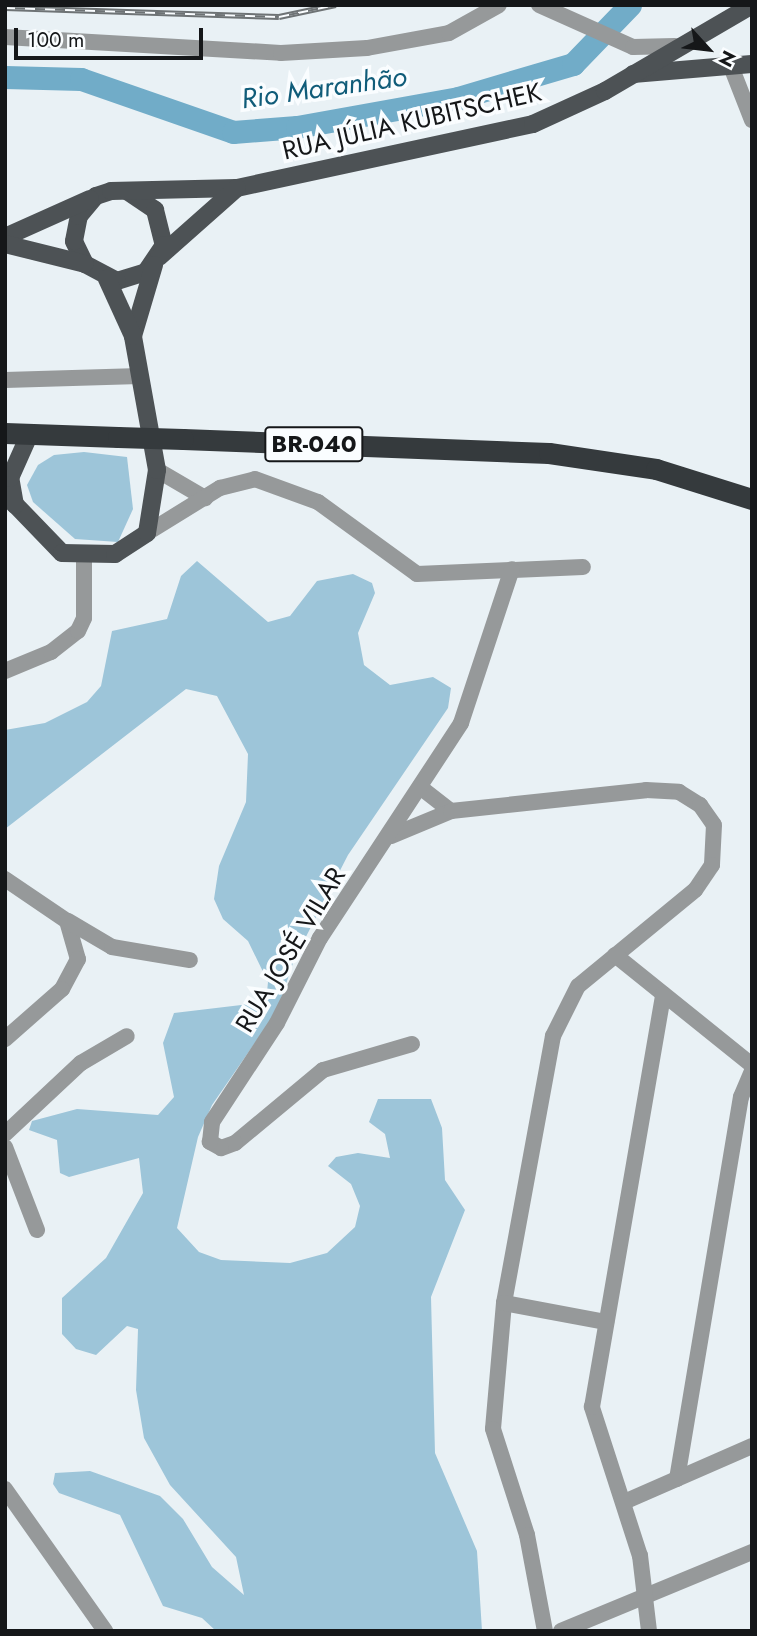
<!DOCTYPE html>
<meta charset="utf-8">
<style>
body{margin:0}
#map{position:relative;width:757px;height:1636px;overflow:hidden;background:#e9f1f5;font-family:Jost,sans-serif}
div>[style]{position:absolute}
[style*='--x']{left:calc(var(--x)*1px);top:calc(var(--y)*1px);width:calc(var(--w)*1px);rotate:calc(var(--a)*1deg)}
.green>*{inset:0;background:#9dc5d9}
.river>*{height:23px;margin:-11.5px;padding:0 11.5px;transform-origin:11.5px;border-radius:11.5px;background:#71acc8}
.minor>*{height:16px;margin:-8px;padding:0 8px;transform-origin:8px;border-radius:8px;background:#96999a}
.major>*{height:18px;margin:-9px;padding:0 9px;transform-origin:9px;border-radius:9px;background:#4d5255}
.highway>*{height:21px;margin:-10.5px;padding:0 10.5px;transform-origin:10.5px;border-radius:10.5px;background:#353a3d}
.rail>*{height:6px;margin-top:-3px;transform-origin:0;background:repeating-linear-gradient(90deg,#fafdff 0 10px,#6e7375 0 20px);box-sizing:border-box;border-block:2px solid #6e7375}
.highway-bridge>*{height:21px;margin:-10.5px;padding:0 10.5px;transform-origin:10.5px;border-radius:10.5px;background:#353a3d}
span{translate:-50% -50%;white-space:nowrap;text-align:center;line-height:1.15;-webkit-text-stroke:7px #fafdff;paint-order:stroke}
.shield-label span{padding:2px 5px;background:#fafdff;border:2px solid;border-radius:5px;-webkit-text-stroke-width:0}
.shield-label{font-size:24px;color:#151719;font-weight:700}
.street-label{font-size:26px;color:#151719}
.water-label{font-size:28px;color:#105c79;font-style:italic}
.frame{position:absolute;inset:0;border:7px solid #151719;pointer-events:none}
.north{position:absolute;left:673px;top:14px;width:70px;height:70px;-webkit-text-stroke:5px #fafdff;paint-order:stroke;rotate:117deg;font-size:19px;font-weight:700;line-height:28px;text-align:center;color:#151719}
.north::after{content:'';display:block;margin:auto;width:24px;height:32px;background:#151719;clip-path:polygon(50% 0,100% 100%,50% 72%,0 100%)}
.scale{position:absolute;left:14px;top:28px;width:189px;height:32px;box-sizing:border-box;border:4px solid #151719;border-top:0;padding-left:9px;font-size:21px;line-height:24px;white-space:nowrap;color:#151719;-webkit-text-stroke:5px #fafdff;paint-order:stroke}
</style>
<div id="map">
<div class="green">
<div style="clip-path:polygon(84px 452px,127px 457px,133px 509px,118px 542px,75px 539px,33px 502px,27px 485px,38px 465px,54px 455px)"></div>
<div style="clip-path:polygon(197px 561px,268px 622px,290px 616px,317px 581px,353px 574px,372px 583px,375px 593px,358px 633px,364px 665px,390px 685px,433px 677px,451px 688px,448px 708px,348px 855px,294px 960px,277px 1011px,212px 1105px,198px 1137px,177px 1228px,199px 1252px,221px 1260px,290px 1263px,327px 1253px,355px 1227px,360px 1206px,351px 1184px,328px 1166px,336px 1157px,358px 1153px,390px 1158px,385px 1134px,369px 1122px,378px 1099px,431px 1099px,442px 1128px,445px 1180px,465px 1210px,431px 1297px,435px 1453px,477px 1551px,482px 1631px,216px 1631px,202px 1618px,163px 1606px,120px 1515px,59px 1493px,53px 1484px,55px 1473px,90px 1471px,160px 1496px,183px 1519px,212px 1567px,244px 1595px,236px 1557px,170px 1485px,144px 1438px,136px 1390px,138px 1329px,127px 1326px,96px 1355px,76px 1349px,62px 1334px,62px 1298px,106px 1258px,143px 1193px,139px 1158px,69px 1177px,60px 1173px,57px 1140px,29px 1130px,32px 1121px,77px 1109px,158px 1115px,174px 1097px,163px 1043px,174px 1013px,266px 1002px,268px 982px,248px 941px,223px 919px,214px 899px,219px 866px,246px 802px,248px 754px,217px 696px,186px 689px,5px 829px,5px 730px,45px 723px,87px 702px,101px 686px,112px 631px,167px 619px,181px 576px)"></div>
</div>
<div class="river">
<div style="--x:5;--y:77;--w:76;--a:1.5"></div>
<div style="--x:81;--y:79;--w:161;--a:19.2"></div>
<div style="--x:233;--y:132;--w:64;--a:-4.5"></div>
<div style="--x:297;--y:127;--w:164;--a:-10.2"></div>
<div style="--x:458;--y:98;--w:120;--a:-16.5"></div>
<div style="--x:573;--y:64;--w:82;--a:-46"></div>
</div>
<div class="minor">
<div style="--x:539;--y:5;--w:103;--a:24.1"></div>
<div style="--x:633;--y:47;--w:42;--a:-1.4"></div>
<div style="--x:5;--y:37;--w:276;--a:3.3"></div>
<div style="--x:281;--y:53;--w:86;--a:-3.3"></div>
<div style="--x:367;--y:48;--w:83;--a:-10.4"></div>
<div style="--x:449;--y:33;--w:57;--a:-29.2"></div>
<div style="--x:732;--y:69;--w:55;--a:68.6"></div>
<div style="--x:5;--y:380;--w:135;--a:-1.7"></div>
<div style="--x:157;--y:470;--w:56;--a:30.3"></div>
<div style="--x:147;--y:533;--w:86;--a:-31.7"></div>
<div style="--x:220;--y:488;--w:36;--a:-14"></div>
<div style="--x:255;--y:479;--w:67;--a:20.1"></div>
<div style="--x:318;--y:502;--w:122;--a:36"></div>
<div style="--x:417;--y:574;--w:166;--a:-2.4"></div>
<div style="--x:5;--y:671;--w:50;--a:-22.4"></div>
<div style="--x:51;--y:652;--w:34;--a:-38"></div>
<div style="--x:78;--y:631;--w:14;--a:-65"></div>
<div style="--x:84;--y:618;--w:60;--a:-90"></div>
<div style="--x:420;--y:787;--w:39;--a:38"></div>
<div style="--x:391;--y:836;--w:65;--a:-22.6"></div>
<div style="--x:451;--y:811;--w:196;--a:-6.1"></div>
<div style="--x:646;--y:790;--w:33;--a:3"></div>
<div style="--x:679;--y:792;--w:25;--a:32"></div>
<div style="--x:700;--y:805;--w:24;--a:55"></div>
<div style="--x:714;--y:825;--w:40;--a:92.9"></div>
<div style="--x:712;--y:865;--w:30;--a:124"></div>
<div style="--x:695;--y:890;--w:151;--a:140.6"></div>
<div style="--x:578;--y:986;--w:56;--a:116.6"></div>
<div style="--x:553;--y:1036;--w:271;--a:100.4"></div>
<div style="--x:504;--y:1303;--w:126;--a:95"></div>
<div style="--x:493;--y:1429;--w:111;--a:72.2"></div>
<div style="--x:527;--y:1535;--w:98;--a:79.4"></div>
<div style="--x:5;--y:879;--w:75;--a:34.1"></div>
<div style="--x:67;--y:921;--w:40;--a:74"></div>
<div style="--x:78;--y:959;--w:34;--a:118"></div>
<div style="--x:62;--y:989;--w:76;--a:138.7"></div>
<div style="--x:68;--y:921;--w:51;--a:30.6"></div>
<div style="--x:112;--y:947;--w:79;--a:9.5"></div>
<div style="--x:615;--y:955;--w:176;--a:38.8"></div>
<div style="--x:412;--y:1044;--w:93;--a:163.7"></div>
<div style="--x:323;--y:1070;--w:114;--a:140.3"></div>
<div style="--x:235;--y:1143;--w:15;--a:160"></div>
<div style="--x:221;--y:1148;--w:13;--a:-151"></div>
<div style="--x:210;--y:1142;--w:20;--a:-84"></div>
<div style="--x:212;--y:1122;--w:118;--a:-56.7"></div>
<div style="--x:277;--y:1023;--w:95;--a:-63.2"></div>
<div style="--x:320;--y:938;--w:257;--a:-56.7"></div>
<div style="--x:461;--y:723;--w:162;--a:-71.7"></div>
<div style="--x:5;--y:1134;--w:104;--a:-43.1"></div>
<div style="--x:81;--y:1063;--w:53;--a:-30.4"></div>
<div style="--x:5;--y:1147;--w:89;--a:68.9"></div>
<div style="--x:504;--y:1303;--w:104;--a:10.6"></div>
<div style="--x:677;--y:1479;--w:387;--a:-80.5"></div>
<div style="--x:741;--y:1097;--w:28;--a:-67"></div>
<div style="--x:5;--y:1489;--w:174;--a:54.8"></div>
<div style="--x:624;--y:1502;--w:140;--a:-23.6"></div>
<div style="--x:561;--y:1631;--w:207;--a:-22.5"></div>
<div style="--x:649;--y:1631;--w:76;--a:-96.8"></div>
<div style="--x:640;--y:1556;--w:157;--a:-107.9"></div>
<div style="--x:592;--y:1407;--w:419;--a:-80.2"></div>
</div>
<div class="major">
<div style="--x:633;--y:74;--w:119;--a:-4.8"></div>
<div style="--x:127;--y:191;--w:34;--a:34"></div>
<div style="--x:155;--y:210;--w:36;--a:76"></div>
<div style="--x:164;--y:245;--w:32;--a:124"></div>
<div style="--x:146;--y:272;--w:30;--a:163"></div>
<div style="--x:117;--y:281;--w:36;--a:-152"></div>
<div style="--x:85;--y:264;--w:25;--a:-116"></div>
<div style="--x:74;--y:241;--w:25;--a:-79"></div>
<div style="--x:79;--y:216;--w:26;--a:-50"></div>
<div style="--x:96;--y:196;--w:16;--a:-18"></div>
<div style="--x:111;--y:191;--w:126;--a:-1.4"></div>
<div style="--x:237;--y:188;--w:303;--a:-12.2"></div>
<div style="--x:533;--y:124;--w:79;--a:-24.6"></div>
<div style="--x:605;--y:91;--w:170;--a:-30.3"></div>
<div style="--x:5;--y:237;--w:93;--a:-24.1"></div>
<div style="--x:5;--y:244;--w:82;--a:14"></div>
<div style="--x:159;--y:257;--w:104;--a:-41.5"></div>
<div style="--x:133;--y:336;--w:74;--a:-73.5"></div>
<div style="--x:5;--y:494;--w:82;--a:46"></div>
<div style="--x:62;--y:553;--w:53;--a:1.1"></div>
<div style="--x:115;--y:554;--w:38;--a:-33"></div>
<div style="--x:147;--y:533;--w:64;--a:-81"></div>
<div style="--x:157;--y:470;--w:136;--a:-100.2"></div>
<div style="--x:133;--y:336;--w:63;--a:-114.5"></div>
<div style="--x:15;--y:505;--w:27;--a:-100"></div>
<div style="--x:10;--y:478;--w:49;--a:-66"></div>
</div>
<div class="highway">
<div style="--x:5;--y:433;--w:113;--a:2"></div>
<div style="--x:183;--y:439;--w:366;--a:2.2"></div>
<div style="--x:549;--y:453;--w:108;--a:8.5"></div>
<div style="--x:656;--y:469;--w:101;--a:17.4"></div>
</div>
<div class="rail">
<div style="--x:5;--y:8;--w:274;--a:1.9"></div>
<div style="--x:279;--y:17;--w:58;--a:-11.9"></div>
</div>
<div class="highway-bridge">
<div style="--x:118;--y:437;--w:65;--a:1.8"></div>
</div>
<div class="shield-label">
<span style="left:314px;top:444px">BR-040</span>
</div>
<div class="street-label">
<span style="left:412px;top:122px;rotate:-13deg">RUA JÚLIA KUBITSCHEK</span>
<span style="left:291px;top:950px;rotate:-59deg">RUA JOSÉ VILAR</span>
</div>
<div class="water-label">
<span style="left:324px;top:88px;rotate:-8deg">Rio Maranhão</span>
</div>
<div class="frame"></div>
<div class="north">N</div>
<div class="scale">100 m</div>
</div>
